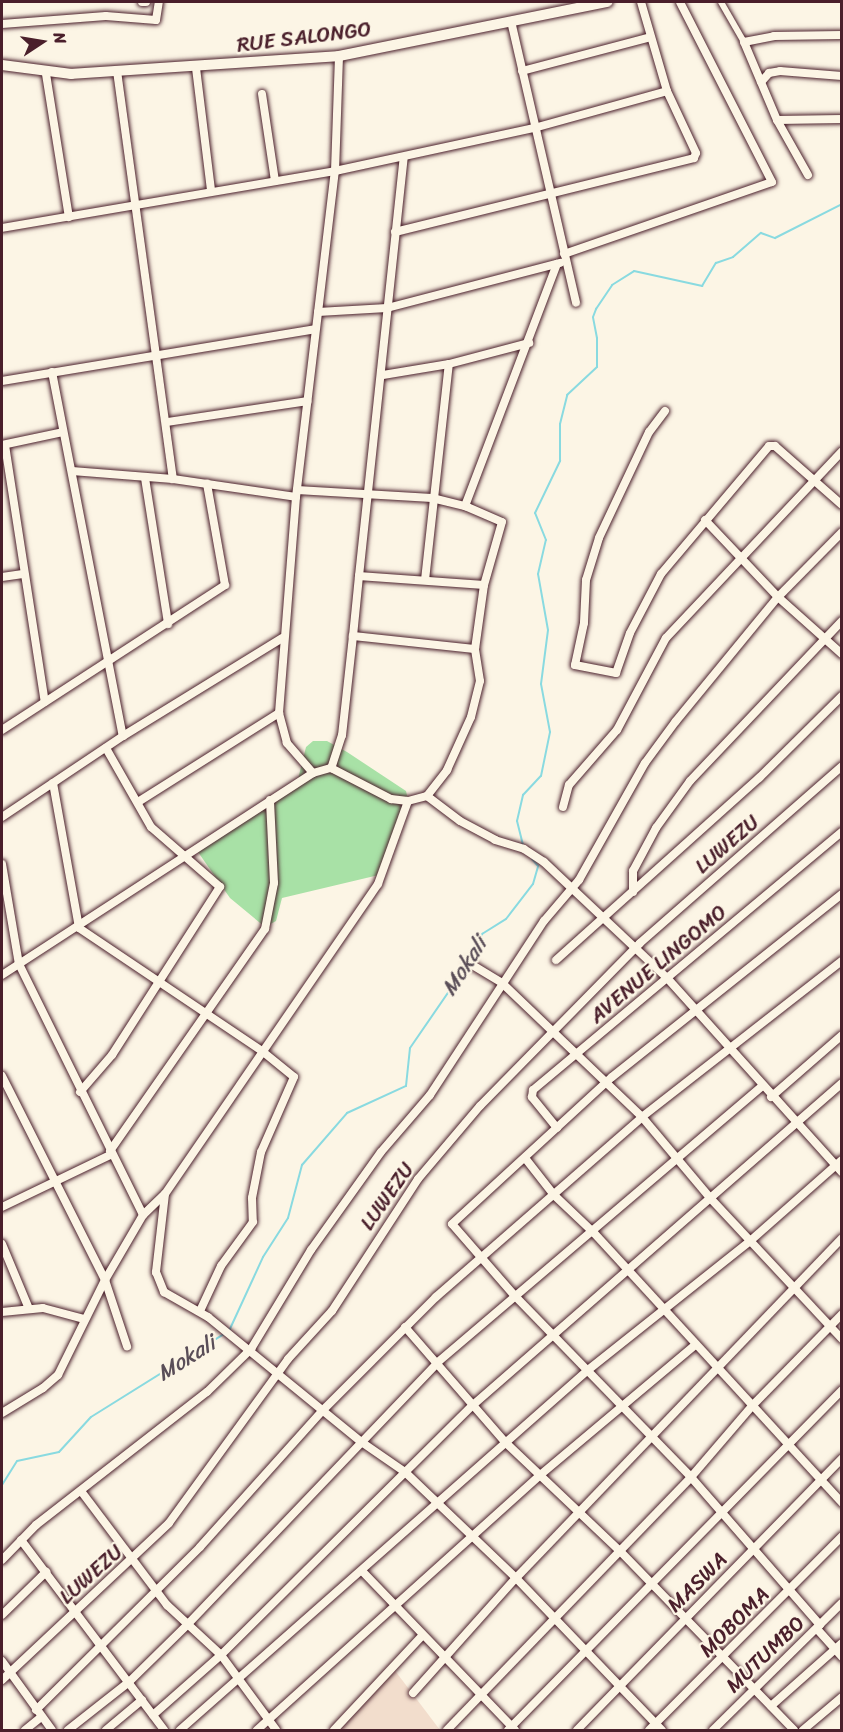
<!DOCTYPE html>
<style>
body{margin:0}
#map{position:relative;width:843px;height:1732px;overflow:hidden;background:#fcf5e5;font-family:Sriracha,sans-serif}
div>[style]{position:absolute}
[style*='--x']{left:calc(var(--x)*1px);top:calc(var(--y)*1px);width:calc(var(--w)*1px);rotate:calc(var(--a)*1deg)}
.built>*{inset:0;background:#f2ddcc}
.green>*{inset:0;background:#a8e1a6}
.stream>*{height:2px;margin:-1px;padding:0 1px;transform-origin:1px;border-radius:1px;background:#89dae0}
.roads{filter:drop-shadow(0 0 2px #4a1f2b) drop-shadow(0 0 2px #4a1f2b)}
.pedestrian>*{height:6px;margin:-3px;padding:0 3px;transform-origin:3px;border-radius:3px;background:#fcf5e5}
.minor>*{height:8px;margin:-4px;padding:0 4px;transform-origin:4px;border-radius:4px;background:#fcf5e5}
.tertiary>*{height:10px;margin:-5px;padding:0 5px;transform-origin:5px;border-radius:5px;background:#fcf5e5}
span{translate:-50% -50%;white-space:nowrap;text-align:center;line-height:1.15;-webkit-text-stroke:4.5px #fcf5e5;paint-order:stroke}
.street-label{font-size:21px;color:#4a1f2b}
.water-label{font-size:22px;color:#5a4e58;font-style:italic}
.frame{position:absolute;inset:0;border:3px solid #4a1f2b;pointer-events:none}
.north{position:absolute;left:12px;top:12px;width:60px;height:60px;-webkit-text-stroke:4px #fcf5e5;paint-order:stroke;rotate:78deg;font-size:16px;font-weight:700;line-height:24px;text-align:center;color:#4a1f2b}
.north::after{content:'';display:block;margin:auto;width:21px;height:27px;background:#4a1f2b;clip-path:polygon(50% 0,100% 100%,50% 72%,0 100%)}
</style>
<div id="map">
<div class="built">
<div style="clip-path:polygon(393px 1668px,440px 1730px,330px 1730px)"></div>
</div>
<div class="green">
<div style="clip-path:polygon(313px 741px,327px 741px,347px 752px,406px 791px,409px 804px,383px 874px,282px 898px,276px 921px,265px 927px,230px 898px,198px 852px,298px 779px,306px 747px)"></div>
</div>
<div class="stream">
<div style="--x:523;--y:845;--w:25;--a:-104"></div>
<div style="--x:517;--y:821;--w:27;--a:-77"></div>
<div style="--x:523;--y:795;--w:26;--a:-47"></div>
<div style="--x:541;--y:776;--w:45;--a:-78.4"></div>
<div style="--x:550;--y:732;--w:49;--a:-100.6"></div>
<div style="--x:541;--y:684;--w:54;--a:-82.6"></div>
<div style="--x:548;--y:630;--w:57;--a:-100.1"></div>
<div style="--x:538;--y:574;--w:35;--a:-77"></div>
<div style="--x:546;--y:540;--w:29;--a:-112"></div>
<div style="--x:535;--y:513;--w:58;--a:-64.3"></div>
<div style="--x:560;--y:461;--w:37;--a:-90"></div>
<div style="--x:560;--y:424;--w:30;--a:-76"></div>
<div style="--x:567;--y:395;--w:41;--a:-43"></div>
<div style="--x:597;--y:367;--w:29;--a:-90"></div>
<div style="--x:597;--y:338;--w:21;--a:-101"></div>
<div style="--x:593;--y:317;--w:9;--a:-69"></div>
<div style="--x:596;--y:309;--w:29;--a:-56"></div>
<div style="--x:612;--y:285;--w:26;--a:-32"></div>
<div style="--x:634;--y:271;--w:70;--a:12.4"></div>
<div style="--x:702;--y:286;--w:27;--a:-59"></div>
<div style="--x:716;--y:263;--w:18;--a:-19"></div>
<div style="--x:733;--y:257;--w:37;--a:-41"></div>
<div style="--x:761;--y:233;--w:15;--a:20"></div>
<div style="--x:775;--y:238;--w:75;--a:-26.9"></div>
<div style="--x:470;--y:960;--w:29;--a:-65"></div>
<div style="--x:482;--y:934;--w:28;--a:-32"></div>
<div style="--x:506;--y:919;--w:44;--a:-52.4"></div>
<div style="--x:533;--y:884;--w:19;--a:-74"></div>
<div style="--x:538;--y:866;--w:9;--a:-131"></div>
<div style="--x:229;--y:1331;--w:81;--a:-65.3"></div>
<div style="--x:263;--y:1257;--w:46;--a:-57.3"></div>
<div style="--x:288;--y:1218;--w:55;--a:-75.2"></div>
<div style="--x:302;--y:1165;--w:69;--a:-49.1"></div>
<div style="--x:347;--y:1113;--w:65;--a:-24.6"></div>
<div style="--x:406;--y:1086;--w:38;--a:-84"></div>
<div style="--x:410;--y:1048;--w:101;--a:-55.5"></div>
<div style="--x:2;--y:1485;--w:28;--a:-58"></div>
<div style="--x:17;--y:1461;--w:43;--a:-12.1"></div>
<div style="--x:59;--y:1452;--w:47;--a:-47.6"></div>
<div style="--x:91;--y:1417;--w:157;--a:-32"></div>
</div>
<div class="roads">
<div class="pedestrian">
<div style="--x:721;--y:2;--w:46;--a:60.1"></div>
</div>
<div class="minor">
<div style="--x:142;--y:2;--w:4;--a:0"></div>
<div style="--x:511;--y:21;--w:289;--a:77"></div>
<div style="--x:2;--y:24;--w:104;--a:-4.4"></div>
<div style="--x:106;--y:16;--w:50;--a:4.6"></div>
<div style="--x:156;--y:20;--w:18;--a:-81"></div>
<div style="--x:196;--y:68;--w:124;--a:83"></div>
<div style="--x:117;--y:71;--w:412;--a:82.2"></div>
<div style="--x:522;--y:71;--w:133;--a:-14.8"></div>
<div style="--x:46;--y:74;--w:145;--a:80.9"></div>
<div style="--x:761;--y:82;--w:12;--a:-48"></div>
<div style="--x:769;--y:73;--w:11;--a:-10"></div>
<div style="--x:780;--y:71;--w:62;--a:4.6"></div>
<div style="--x:262;--y:94;--w:88;--a:81.5"></div>
<div style="--x:777;--y:120;--w:65;--a:-0.9"></div>
<div style="--x:808;--y:175;--w:63;--a:-119.4"></div>
<div style="--x:777;--y:120;--w:85;--a:-112.9"></div>
<div style="--x:744;--y:42;--w:31;--a:-11"></div>
<div style="--x:774;--y:36;--w:68;--a:-0.8"></div>
<div style="--x:2;--y:228;--w:338;--a:-9.7"></div>
<div style="--x:335;--y:171;--w:204;--a:-12.2"></div>
<div style="--x:534;--y:128;--w:138;--a:-15.5"></div>
<div style="--x:395;--y:232;--w:308;--a:-13.9"></div>
<div style="--x:694;--y:158;--w:5;--a:-68"></div>
<div style="--x:696;--y:153;--w:68;--a:-115.1"></div>
<div style="--x:667;--y:91;--w:93;--a:-106.3"></div>
<div style="--x:564;--y:254;--w:220;--a:-19.1"></div>
<div style="--x:772;--y:182;--w:202;--a:-117.1"></div>
<div style="--x:318;--y:312;--w:69;--a:-3.3"></div>
<div style="--x:387;--y:308;--w:179;--a:-14.6"></div>
<div style="--x:52;--y:372;--w:371;--a:79"></div>
<div style="--x:383;--y:375;--w:67;--a:-9.5"></div>
<div style="--x:2;--y:381;--w:317;--a:-9.4"></div>
<div style="--x:665;--y:411;--w:26;--a:127"></div>
<div style="--x:649;--y:432;--w:117;--a:115.3"></div>
<div style="--x:599;--y:538;--w:44;--a:107.2"></div>
<div style="--x:586;--y:580;--w:43;--a:92.7"></div>
<div style="--x:584;--y:623;--w:43;--a:102.1"></div>
<div style="--x:575;--y:665;--w:42;--a:11"></div>
<div style="--x:616;--y:673;--w:42;--a:-70.7"></div>
<div style="--x:630;--y:633;--w:67;--a:-62.3"></div>
<div style="--x:661;--y:574;--w:167;--a:-49.8"></div>
<div style="--x:769;--y:446;--w:6;--a:0"></div>
<div style="--x:775;--y:446;--w:89;--a:41.4"></div>
<div style="--x:167;--y:422;--w:142;--a:-8.5"></div>
<div style="--x:2;--y:445;--w:62;--a:-12"></div>
<div style="--x:5;--y:445;--w:260;--a:81.2"></div>
<div style="--x:72;--y:471;--w:101;--a:4.5"></div>
<div style="--x:173;--y:479;--w:124;--a:8.3"></div>
<div style="--x:145;--y:478;--w:148;--a:81"></div>
<div style="--x:297;--y:490;--w:135;--a:3.4"></div>
<div style="--x:432;--y:498;--w:34;--a:14"></div>
<div style="--x:465;--y:506;--w:40;--a:23.4"></div>
<div style="--x:502;--y:522;--w:66;--a:105.9"></div>
<div style="--x:484;--y:585;--w:65;--a:98"></div>
<div style="--x:475;--y:649;--w:123;--a:-173.9"></div>
<div style="--x:353;--y:636;--w:100;--a:96.3"></div>
<div style="--x:342;--y:735;--w:35;--a:108"></div>
<div style="--x:465;--y:506;--w:259;--a:-69.2"></div>
<div style="--x:705;--y:520;--w:106;--a:46.5"></div>
<div style="--x:778;--y:597;--w:86;--a:41.7"></div>
<div style="--x:359;--y:576;--w:421;--a:-83.9"></div>
<div style="--x:2;--y:577;--w:21;--a:-8"></div>
<div style="--x:425;--y:580;--w:217;--a:-83.7"></div>
<div style="--x:449;--y:364;--w:83;--a:-14.7"></div>
<div style="--x:353;--y:636;--w:60;--a:-84.3"></div>
<div style="--x:359;--y:576;--w:125;--a:4.1"></div>
<div style="--x:2;--y:730;--w:266;--a:-33"></div>
<div style="--x:225;--y:585;--w:103;--a:-100.1"></div>
<div style="--x:313;--y:773;--w:40;--a:-131"></div>
<div style="--x:287;--y:743;--w:31;--a:-105"></div>
<div style="--x:279;--y:713;--w:217;--a:-85.5"></div>
<div style="--x:296;--y:497;--w:328;--a:-83.2"></div>
<div style="--x:335;--y:171;--w:115;--a:-88"></div>
<div style="--x:53;--y:783;--w:147;--a:79.8"></div>
<div style="--x:79;--y:928;--w:220;--a:33.9"></div>
<div style="--x:262;--y:1051;--w:41;--a:39.1"></div>
<div style="--x:294;--y:1077;--w:82;--a:113.7"></div>
<div style="--x:261;--y:1152;--w:47;--a:101.1"></div>
<div style="--x:252;--y:1198;--w:24;--a:88"></div>
<div style="--x:253;--y:1222;--w:54;--a:126"></div>
<div style="--x:221;--y:1266;--w:50;--a:115"></div>
<div style="--x:427;--y:796;--w:33;--a:-52"></div>
<div style="--x:447;--y:770;--w:58;--a:-65.6"></div>
<div style="--x:471;--y:717;--w:37;--a:-76"></div>
<div style="--x:480;--y:681;--w:32;--a:-99"></div>
<div style="--x:138;--y:802;--w:167;--a:-32.3"></div>
<div style="--x:563;--y:807;--w:23;--a:-75"></div>
<div style="--x:569;--y:785;--w:73;--a:-48.9"></div>
<div style="--x:617;--y:730;--w:104;--a:-62"></div>
<div style="--x:666;--y:638;--w:257;--a:-46.7"></div>
<div style="--x:2;--y:817;--w:146;--a:-33.8"></div>
<div style="--x:123;--y:736;--w:187;--a:-31.6"></div>
<div style="--x:2;--y:864;--w:101;--a:80.4"></div>
<div style="--x:19;--y:964;--w:280;--a:63.7"></div>
<div style="--x:633;--y:892;--w:21;--a:-90"></div>
<div style="--x:633;--y:871;--w:49;--a:-61.9"></div>
<div style="--x:656;--y:828;--w:58;--a:-54.1"></div>
<div style="--x:690;--y:781;--w:221;--a:-46.5"></div>
<div style="--x:556;--y:960;--w:273;--a:-41.9"></div>
<div style="--x:759;--y:778;--w:117;--a:-44.7"></div>
<div style="--x:469;--y:963;--w:39;--a:31"></div>
<div style="--x:502;--y:983;--w:194;--a:43.7"></div>
<div style="--x:642;--y:1117;--w:107;--a:49.9"></div>
<div style="--x:711;--y:1199;--w:192;--a:46.9"></div>
<div style="--x:2;--y:975;--w:371;--a:-33"></div>
<div style="--x:313;--y:773;--w:19;--a:-16"></div>
<div style="--x:331;--y:768;--w:68;--a:27.3"></div>
<div style="--x:391;--y:799;--w:17;--a:7"></div>
<div style="--x:408;--y:801;--w:20;--a:-15"></div>
<div style="--x:427;--y:796;--w:41;--a:37.1"></div>
<div style="--x:460;--y:821;--w:40;--a:28"></div>
<div style="--x:495;--y:840;--w:30;--a:17"></div>
<div style="--x:524;--y:849;--w:24;--a:33"></div>
<div style="--x:544;--y:862;--w:170;--a:43.3"></div>
<div style="--x:668;--y:979;--w:260;--a:48"></div>
<div style="--x:2;--y:1076;--w:229;--a:63.2"></div>
<div style="--x:105;--y:1280;--w:70;--a:71.6"></div>
<div style="--x:80;--y:1092;--w:49;--a:-49.1"></div>
<div style="--x:112;--y:1055;--w:200;--a:-57.3"></div>
<div style="--x:220;--y:887;--w:91;--a:-139"></div>
<div style="--x:151;--y:827;--w:91;--a:-119.7"></div>
<div style="--x:771;--y:1097;--w:94;--a:-41.1"></div>
<div style="--x:557;--y:1128;--w:40;--a:-129"></div>
<div style="--x:532;--y:1097;--w:7;--a:-82"></div>
<div style="--x:533;--y:1090;--w:403;--a:-39.9"></div>
<div style="--x:110;--y:1151;--w:271;--a:-55.1"></div>
<div style="--x:265;--y:929;--w:47;--a:-78.9"></div>
<div style="--x:274;--y:883;--w:83;--a:-92.8"></div>
<div style="--x:525;--y:1158;--w:47;--a:51.9"></div>
<div style="--x:554;--y:1195;--w:55;--a:43.5"></div>
<div style="--x:594;--y:1233;--w:367;--a:47.4"></div>
<div style="--x:165;--y:1194;--w:79;--a:96.6"></div>
<div style="--x:156;--y:1272;--w:22;--a:68"></div>
<div style="--x:164;--y:1292;--w:51;--a:29.6"></div>
<div style="--x:208;--y:1317;--w:196;--a:39.2"></div>
<div style="--x:360;--y:1441;--w:55;--a:34.6"></div>
<div style="--x:405;--y:1472;--w:153;--a:43.7"></div>
<div style="--x:516;--y:1578;--w:211;--a:46.2"></div>
<div style="--x:2;--y:1207;--w:122;--a:-25.7"></div>
<div style="--x:2;--y:1244;--w:70;--a:67.4"></div>
<div style="--x:2;--y:1312;--w:41;--a:-5.6"></div>
<div style="--x:43;--y:1308;--w:42;--a:15"></div>
<div style="--x:405;--y:1327;--w:152;--a:49"></div>
<div style="--x:505;--y:1442;--w:157;--a:43.5"></div>
<div style="--x:619;--y:1550;--w:251;--a:45.8"></div>
<div style="--x:2;--y:1413;--w:48;--a:-31.4"></div>
<div style="--x:43;--y:1388;--w:20;--a:-41"></div>
<div style="--x:58;--y:1375;--w:106;--a:-63.7"></div>
<div style="--x:105;--y:1280;--w:75;--a:-59.7"></div>
<div style="--x:143;--y:1215;--w:30;--a:-44"></div>
<div style="--x:165;--y:1194;--w:376;--a:-55.5"></div>
<div style="--x:378;--y:884;--w:88;--a:-70.1"></div>
<div style="--x:81;--y:1491;--w:143;--a:53"></div>
<div style="--x:167;--y:1605;--w:74;--a:42.8"></div>
<div style="--x:221;--y:1655;--w:93;--a:53.7"></div>
<div style="--x:21;--y:1540;--w:238;--a:53"></div>
<div style="--x:2;--y:1560;--w:49;--a:-45.8"></div>
<div style="--x:36;--y:1525;--w:217;--a:-37.9"></div>
<div style="--x:207;--y:1392;--w:62;--a:-44.3"></div>
<div style="--x:251;--y:1349;--w:116;--a:-58.8"></div>
<div style="--x:311;--y:1250;--w:120;--a:-54.5"></div>
<div style="--x:381;--y:1152;--w:75;--a:-49.3"></div>
<div style="--x:430;--y:1095;--w:208;--a:-56.8"></div>
<div style="--x:544;--y:921;--w:54;--a:-49.5"></div>
<div style="--x:579;--y:880;--w:134;--a:-60.6"></div>
<div style="--x:645;--y:763;--w:52;--a:-53.6"></div>
<div style="--x:676;--y:721;--w:161;--a:-50.6"></div>
<div style="--x:778;--y:597;--w:91;--a:-45.4"></div>
<div style="--x:363;--y:1572;--w:219;--a:46.1"></div>
<div style="--x:2;--y:1615;--w:62;--a:-44.3"></div>
<div style="--x:820;--y:1625;--w:196;--a:-131.1"></div>
<div style="--x:691;--y:1477;--w:254;--a:-134.2"></div>
<div style="--x:514;--y:1295;--w:94;--a:-131.1"></div>
<div style="--x:452;--y:1224;--w:217;--a:-42.6"></div>
<div style="--x:612;--y:1077;--w:294;--a:-38.5"></div>
<div style="--x:817;--y:1629;--w:38;--a:48"></div>
<div style="--x:2;--y:1661;--w:85;--a:54.1"></div>
<div style="--x:2;--y:1680;--w:229;--a:-43.2"></div>
<div style="--x:169;--y:1523;--w:203;--a:-54"></div>
<div style="--x:288;--y:1359;--w:65;--a:-47.5"></div>
<div style="--x:332;--y:1311;--w:158;--a:-56.9"></div>
<div style="--x:418;--y:1179;--w:96;--a:-49.7"></div>
<div style="--x:480;--y:1106;--w:228;--a:-45.5"></div>
<div style="--x:640;--y:943;--w:269;--a:-41.2"></div>
<div style="--x:413;--y:1693;--w:154;--a:-48.2"></div>
<div style="--x:516;--y:1578;--w:471;--a:-46.2"></div>
<div style="--x:771;--y:1706;--w:95;--a:-41.6"></div>
<div style="--x:36;--y:1710;--w:231;--a:-44.8"></div>
<div style="--x:200;--y:1547;--w:184;--a:-48.1"></div>
<div style="--x:323;--y:1410;--w:160;--a:-45"></div>
<div style="--x:436;--y:1297;--w:274;--a:-41.1"></div>
<div style="--x:642;--y:1117;--w:254;--a:-38"></div>
<div style="--x:153;--y:1715;--w:91;--a:-41.4"></div>
<div style="--x:221;--y:1655;--w:355;--a:-44.8"></div>
<div style="--x:473;--y:1405;--w:490;--a:-41.1"></div>
<div style="--x:25;--y:1730;--w:21;--a:-39"></div>
<div style="--x:68;--y:1730;--w:78;--a:-38.2"></div>
<div style="--x:129;--y:1682;--w:83;--a:-44.5"></div>
<div style="--x:188;--y:1624;--w:362;--a:-46.3"></div>
<div style="--x:438;--y:1362;--w:426;--a:-40.4"></div>
<div style="--x:106;--y:1730;--w:47;--a:-39.8"></div>
<div style="--x:180;--y:1730;--w:544;--a:-41.42"></div>
<div style="--x:588;--y:1370;--w:207;--a:-38.5"></div>
<div style="--x:750;--y:1241;--w:123;--a:-41.4"></div>
<div style="--x:257;--y:1730;--w:380;--a:-42"></div>
<div style="--x:539;--y:1476;--w:204;--a:-40"></div>
<div style="--x:334;--y:1730;--w:130;--a:-46.9"></div>
<div style="--x:447;--y:1730;--w:351;--a:-46"></div>
<div style="--x:691;--y:1477;--w:94;--a:-49.3"></div>
<div style="--x:752;--y:1406;--w:129;--a:-45.6"></div>
<div style="--x:508;--y:1730;--w:477;--a:-45.5"></div>
<div style="--x:577;--y:1730;--w:380;--a:-45.7"></div>
<div style="--x:649;--y:1730;--w:274;--a:-45.1"></div>
<div style="--x:713;--y:1730;--w:181;--a:-44.6"></div>
<div style="--x:803;--y:1730;--w:51;--a:-40.2"></div>
</div>
<div class="tertiary">
<div style="--x:2;--y:65;--w:70;--a:7.4"></div>
<div style="--x:71;--y:74;--w:269;--a:-3.8"></div>
<div style="--x:339;--y:56;--w:274;--a:-11.4"></div>
</div>
</div>
<div class="street-label">
<span style="left:304px;top:37px;rotate:-7deg">RUE SALONGO</span>
<span style="left:727px;top:844px;rotate:-41deg">LUWEZU</span>
<span style="left:658px;top:964px;rotate:-40deg">AVENUE LINGOMO</span>
<span style="left:387px;top:1196px;rotate:-55deg">LUWEZU</span>
<span style="left:91px;top:1574px;rotate:-42deg">LUWEZU</span>
<span style="left:697px;top:1582px;rotate:-45deg">MASWA</span>
<span style="left:734px;top:1622px;rotate:-45deg">MOBOMA</span>
<span style="left:765px;top:1654px;rotate:-44deg">MUTUMBO</span>
</div>
<div class="water-label">
<span style="left:464px;top:966px;rotate:-57deg">Mokali</span>
<span style="left:186px;top:1358px;rotate:-32deg">Mokali</span>
</div>
<div class="frame"></div>
<div class="north">N</div>
</div>
